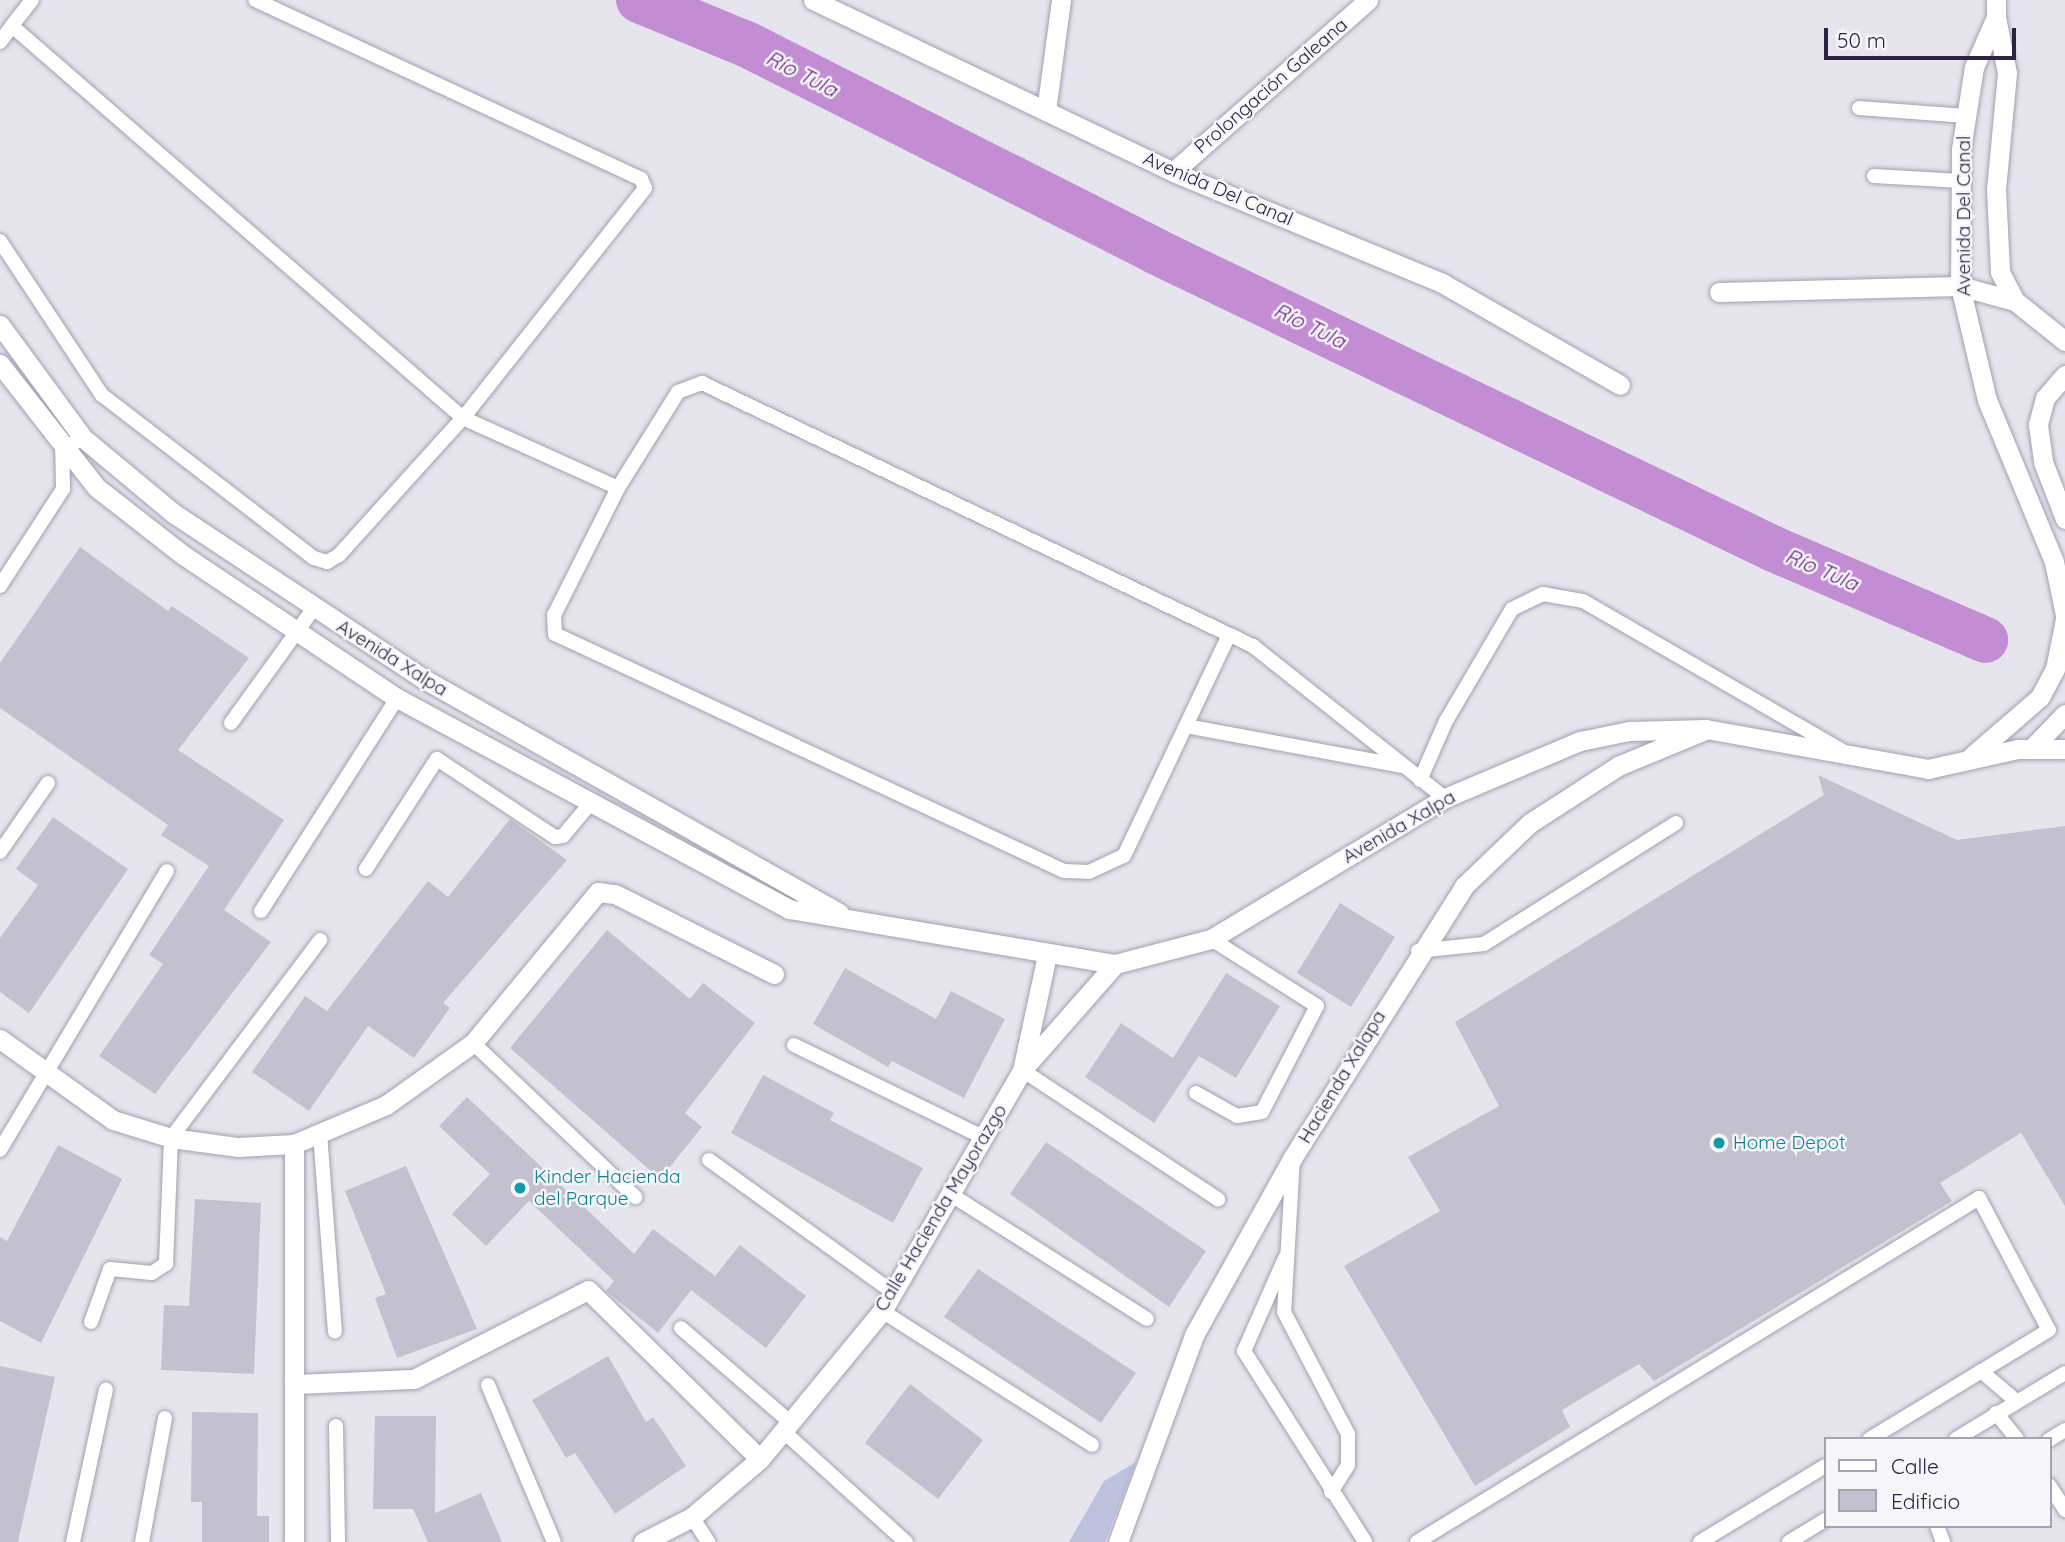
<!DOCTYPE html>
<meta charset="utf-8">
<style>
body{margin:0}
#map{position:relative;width:2065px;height:1542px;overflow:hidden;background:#e6e5ee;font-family:Quicksand,sans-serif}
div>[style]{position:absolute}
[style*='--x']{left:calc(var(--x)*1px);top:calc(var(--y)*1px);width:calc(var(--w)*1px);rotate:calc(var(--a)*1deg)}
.green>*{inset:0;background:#bec2df}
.river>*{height:46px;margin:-23px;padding:0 23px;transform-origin:23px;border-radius:23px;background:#c28dd3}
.building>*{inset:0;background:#c3c1cf}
.roads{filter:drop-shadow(0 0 2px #a39fb0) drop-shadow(0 0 2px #a39fb0)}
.service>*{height:14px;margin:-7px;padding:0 7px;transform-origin:7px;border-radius:7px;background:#fff}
.pedestrian>*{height:19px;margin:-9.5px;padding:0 9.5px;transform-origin:9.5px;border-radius:9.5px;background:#fff}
.minor>*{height:19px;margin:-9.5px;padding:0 9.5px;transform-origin:9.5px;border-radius:9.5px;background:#fff}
.tertiary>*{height:19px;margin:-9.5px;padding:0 9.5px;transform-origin:9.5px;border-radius:9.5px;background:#fff}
.secondary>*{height:19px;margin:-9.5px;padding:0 9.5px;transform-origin:9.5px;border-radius:9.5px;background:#fff}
.dots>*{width:19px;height:19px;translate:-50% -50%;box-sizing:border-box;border:4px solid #f6f6fa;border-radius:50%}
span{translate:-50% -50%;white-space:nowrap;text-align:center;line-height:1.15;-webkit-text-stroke:5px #f6f6fa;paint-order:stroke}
.street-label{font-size:19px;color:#2d2341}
.culture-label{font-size:19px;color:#0d838f}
.left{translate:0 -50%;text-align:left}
.water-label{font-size:21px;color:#681c7e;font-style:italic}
.legend{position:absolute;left:1824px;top:1437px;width:228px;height:91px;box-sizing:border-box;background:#f6f6fa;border:2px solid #a6a2b0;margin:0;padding:9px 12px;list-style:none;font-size:21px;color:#2d2341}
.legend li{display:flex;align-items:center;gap:14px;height:35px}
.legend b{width:35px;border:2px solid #a6a2b0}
.scale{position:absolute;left:1824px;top:28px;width:192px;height:32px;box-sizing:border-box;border:4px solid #2d2341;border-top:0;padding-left:9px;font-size:21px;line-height:24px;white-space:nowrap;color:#2d2341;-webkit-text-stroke:5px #f6f6fa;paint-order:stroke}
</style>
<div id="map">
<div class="green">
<div style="clip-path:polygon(1136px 1462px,1105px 1542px,1069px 1542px,1104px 1481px)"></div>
</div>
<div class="river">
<div style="--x:639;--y:0;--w:116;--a:22.4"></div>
<div style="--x:746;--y:44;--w:458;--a:26.8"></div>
<div style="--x:1155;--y:251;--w:687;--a:25.71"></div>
<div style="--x:1774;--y:549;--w:230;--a:23.3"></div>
</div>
<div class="building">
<div style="clip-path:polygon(80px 547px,168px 611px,172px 606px,249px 658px,178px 750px,284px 820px,224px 910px,271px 942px,155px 1094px,99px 1056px,163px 964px,149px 955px,209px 866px,161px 835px,168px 825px,0 708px,0 663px)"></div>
<div style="clip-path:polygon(1818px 775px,1957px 840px,2065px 826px,2065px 1206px,2021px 1133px,1940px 1183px,1952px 1201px,1654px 1381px,1639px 1364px,1562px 1410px,1570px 1427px,1475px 1486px,1344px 1266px,1440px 1211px,1408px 1157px,1499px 1106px,1455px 1022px,1824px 795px)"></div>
<div style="clip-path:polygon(53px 817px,128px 869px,29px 1013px,0 992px,0 938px,38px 885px,16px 869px)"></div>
<div style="clip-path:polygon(510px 819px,567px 860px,443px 1003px,450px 1008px,414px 1058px,368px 1026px,309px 1111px,252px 1072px,305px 996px,327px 1011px,428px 881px,448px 897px)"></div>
<div style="clip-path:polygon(1340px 903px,1395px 937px,1351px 1007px,1297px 973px)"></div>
<div style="clip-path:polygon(607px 930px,690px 999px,703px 983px,755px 1023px,685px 1113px,702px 1127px,660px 1179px,510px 1048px)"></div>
<div style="clip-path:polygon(845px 968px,936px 1019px,951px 991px,1005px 1019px,964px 1098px,892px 1061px,888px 1067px,813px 1024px)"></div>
<div style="clip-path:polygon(1226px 973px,1280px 1006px,1236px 1078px,1199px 1056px,1154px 1123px,1085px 1077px,1121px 1023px,1173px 1058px)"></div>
<div style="clip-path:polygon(763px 1075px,834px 1113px,830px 1120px,923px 1168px,893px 1223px,731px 1133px)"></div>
<div style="clip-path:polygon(467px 1097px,634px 1254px,653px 1229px,715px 1276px,740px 1245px,806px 1296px,766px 1348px,691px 1290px,658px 1333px,606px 1291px,614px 1281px,529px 1201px,486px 1246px,452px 1214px,490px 1174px,439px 1126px)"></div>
<div style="clip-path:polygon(1046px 1142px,1206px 1251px,1169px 1307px,1010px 1194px)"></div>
<div style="clip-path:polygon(58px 1145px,122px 1179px,41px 1343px,0 1321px,0 1237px,7px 1241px)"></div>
<div style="clip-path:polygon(406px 1166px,477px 1329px,397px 1358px,375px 1298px,386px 1294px,345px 1191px)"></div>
<div style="clip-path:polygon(195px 1199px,261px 1203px,254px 1374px,161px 1370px,164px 1305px,189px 1306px)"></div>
<div style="clip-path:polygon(978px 1269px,1136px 1373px,1101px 1423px,944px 1317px)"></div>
<div style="clip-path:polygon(608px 1356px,646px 1422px,653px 1417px,686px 1466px,615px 1514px,575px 1453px,566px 1458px,532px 1400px)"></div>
<div style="clip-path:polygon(0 1366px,55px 1377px,18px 1542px,0 1542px)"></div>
<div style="clip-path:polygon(910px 1384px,983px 1440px,938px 1499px,865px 1443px)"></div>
<div style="clip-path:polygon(192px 1412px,258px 1413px,257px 1516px,269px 1516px,269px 1542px,202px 1542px,202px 1502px,191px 1502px)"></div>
<div style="clip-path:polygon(375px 1416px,436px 1416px,435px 1513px,481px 1493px,502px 1542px,428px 1542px,413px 1509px,373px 1509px)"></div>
</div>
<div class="roads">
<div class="service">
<div style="--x:32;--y:0;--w:33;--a:128"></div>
<div style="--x:12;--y:26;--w:598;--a:41"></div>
<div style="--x:463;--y:418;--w:170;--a:24.3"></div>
<div style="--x:618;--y:488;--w:113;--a:-58"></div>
<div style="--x:678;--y:392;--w:26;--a:-21"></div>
<div style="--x:702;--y:383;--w:611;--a:25.52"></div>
<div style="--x:1253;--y:646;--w:245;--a:38.4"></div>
<div style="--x:0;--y:42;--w:20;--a:-53"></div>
<div style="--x:1859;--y:108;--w:107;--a:4.3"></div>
<div style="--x:1874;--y:176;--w:87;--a:3.3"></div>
<div style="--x:0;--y:241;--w:185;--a:56.5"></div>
<div style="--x:102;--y:395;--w:267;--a:37.6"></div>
<div style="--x:314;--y:558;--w:14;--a:17"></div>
<div style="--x:327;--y:562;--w:14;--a:-30"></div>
<div style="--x:339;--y:555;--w:185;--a:-47.9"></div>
<div style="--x:463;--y:418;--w:293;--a:-51.6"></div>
<div style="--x:645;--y:188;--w:10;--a:-114"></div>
<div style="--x:641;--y:179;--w:425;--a:-155.1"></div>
<div style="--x:618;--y:488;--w:142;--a:116.7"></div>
<div style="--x:554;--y:615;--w:19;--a:87"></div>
<div style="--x:555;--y:634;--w:561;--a:24.97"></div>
<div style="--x:1064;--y:871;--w:25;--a:2"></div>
<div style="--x:1089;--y:872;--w:38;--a:-25"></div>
<div style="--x:1124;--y:856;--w:245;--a:-64.6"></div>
<div style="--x:0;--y:586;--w:116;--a:-57"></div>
<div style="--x:63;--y:489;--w:39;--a:-91"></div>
<div style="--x:62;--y:450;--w:24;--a:-30"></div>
<div style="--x:231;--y:723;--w:142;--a:-54.2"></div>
<div style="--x:1186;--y:726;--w:219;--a:10.5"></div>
<div style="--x:1420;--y:780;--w:64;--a:-66.2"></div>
<div style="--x:1446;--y:721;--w:130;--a:-59.5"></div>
<div style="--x:1512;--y:609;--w:34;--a:-26"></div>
<div style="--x:1543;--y:594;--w:41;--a:9.9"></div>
<div style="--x:1583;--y:601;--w:298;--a:30"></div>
<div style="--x:0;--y:852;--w:84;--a:-55.2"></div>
<div style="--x:366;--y:869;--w:131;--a:-57.2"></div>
<div style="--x:437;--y:759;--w:141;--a:33.5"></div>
<div style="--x:555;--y:837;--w:8;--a:-7"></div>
<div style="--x:563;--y:836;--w:40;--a:-50"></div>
<div style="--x:261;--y:911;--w:253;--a:-57.4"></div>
<div style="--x:1418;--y:951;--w:66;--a:-6.1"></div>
<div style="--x:1484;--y:944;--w:227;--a:-32.2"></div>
<div style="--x:473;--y:1043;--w:224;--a:43.5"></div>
<div style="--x:794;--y:1045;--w:210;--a:26"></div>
<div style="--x:1022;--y:1070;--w:235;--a:33.4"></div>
<div style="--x:1196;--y:1093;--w:47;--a:29.3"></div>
<div style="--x:1237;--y:1116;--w:25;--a:-9"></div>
<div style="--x:1262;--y:1112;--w:119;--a:-62.6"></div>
<div style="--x:1317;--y:1006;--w:125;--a:-147.7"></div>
<div style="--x:320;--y:1133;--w:199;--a:85.7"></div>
<div style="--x:0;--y:1150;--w:325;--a:-59.1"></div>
<div style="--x:1293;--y:1158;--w:154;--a:93.3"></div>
<div style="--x:1284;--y:1312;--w:138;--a:62.3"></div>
<div style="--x:1348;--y:1434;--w:31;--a:90"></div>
<div style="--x:1348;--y:1465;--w:32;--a:122"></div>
<div style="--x:709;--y:1160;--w:226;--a:35.7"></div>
<div style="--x:950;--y:1194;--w:233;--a:32.4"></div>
<div style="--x:1285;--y:1258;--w:102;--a:113.8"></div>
<div style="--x:1244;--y:1351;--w:226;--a:57.6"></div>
<div style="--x:882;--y:1311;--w:249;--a:32.5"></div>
<div style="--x:91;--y:1322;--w:56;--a:-70.3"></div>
<div style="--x:110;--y:1269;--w:42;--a:5.4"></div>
<div style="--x:152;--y:1273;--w:17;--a:-33"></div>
<div style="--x:166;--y:1264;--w:126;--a:-87.7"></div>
<div style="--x:171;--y:1138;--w:248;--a:-53"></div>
<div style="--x:681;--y:1328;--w:144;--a:40.8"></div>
<div style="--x:1981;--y:1371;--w:46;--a:40.6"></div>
<div style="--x:488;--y:1385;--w:170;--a:67.2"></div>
<div style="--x:1996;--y:1413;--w:33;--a:51"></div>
<div style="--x:336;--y:1426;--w:116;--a:89"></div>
<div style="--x:783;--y:1431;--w:166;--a:42.1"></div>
<div style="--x:1956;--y:1439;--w:127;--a:-31.2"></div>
<div style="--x:2049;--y:1440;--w:19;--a:-32"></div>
<div style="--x:2049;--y:1485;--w:30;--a:57"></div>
<div style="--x:692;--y:1517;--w:30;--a:57"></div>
<div style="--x:1937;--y:1526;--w:17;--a:69"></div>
<div style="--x:73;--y:1542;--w:156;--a:-77.8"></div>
<div style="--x:142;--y:1542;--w:126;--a:-79.5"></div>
<div style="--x:1417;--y:1542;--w:659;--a:-31.47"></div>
<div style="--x:1979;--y:1198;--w:149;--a:62.1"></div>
<div style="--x:2049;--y:1330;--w:210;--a:148.7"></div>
<div style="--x:1700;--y:1542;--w:146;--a:-31.3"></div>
<div style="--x:1789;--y:1542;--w:42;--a:-31.4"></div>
</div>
<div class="pedestrian">
<div style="--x:294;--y:1144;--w:398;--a:90"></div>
<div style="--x:294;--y:1384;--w:120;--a:-2.4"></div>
<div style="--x:414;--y:1379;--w:195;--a:-27.1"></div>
<div style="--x:588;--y:1290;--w:241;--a:44.5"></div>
</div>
<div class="minor">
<div style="--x:813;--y:0;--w:399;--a:25.5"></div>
<div style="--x:1173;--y:172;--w:291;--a:22.4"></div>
<div style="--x:1442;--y:283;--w:205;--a:29.8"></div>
<div style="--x:1046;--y:111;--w:112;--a:-82.3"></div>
<div style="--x:1173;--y:172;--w:260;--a:-41.4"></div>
<div style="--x:1719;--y:292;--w:241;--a:-1.4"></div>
<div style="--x:1960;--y:286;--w:57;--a:15.3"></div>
<div style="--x:0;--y:1039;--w:139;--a:35.6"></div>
<div style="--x:113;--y:1120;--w:61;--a:17.2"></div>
<div style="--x:171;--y:1138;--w:68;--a:7.7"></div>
<div style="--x:238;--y:1147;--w:56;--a:-3.1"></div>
<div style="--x:294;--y:1144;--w:100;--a:-23"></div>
<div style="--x:386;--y:1105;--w:107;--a:-35.5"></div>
<div style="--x:473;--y:1043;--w:196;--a:-50.4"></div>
<div style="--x:598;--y:892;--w:17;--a:7"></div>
<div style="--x:615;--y:894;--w:178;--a:26.7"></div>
<div style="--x:1023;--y:1066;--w:114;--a:-77.8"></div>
<div style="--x:643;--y:1542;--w:55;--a:-27"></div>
<div style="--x:692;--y:1517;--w:89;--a:-40.5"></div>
<div style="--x:760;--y:1459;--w:192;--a:-50.5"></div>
<div style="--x:882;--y:1311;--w:279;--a:-59.8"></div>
<div style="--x:1022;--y:1070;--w:141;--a:-48.7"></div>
</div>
<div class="tertiary">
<div style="--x:1996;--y:17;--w:57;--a:78.9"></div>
<div style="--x:2007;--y:73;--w:117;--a:95.4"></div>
<div style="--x:1996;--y:189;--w:83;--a:87.2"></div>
<div style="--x:2000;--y:272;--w:33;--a:63"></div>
<div style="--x:2015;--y:301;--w:64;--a:38.7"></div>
<div style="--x:2065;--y:375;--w:30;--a:131"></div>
<div style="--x:2045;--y:398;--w:28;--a:105"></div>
<div style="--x:2038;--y:425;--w:37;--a:82"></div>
<div style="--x:2043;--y:462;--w:61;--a:68.9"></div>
<div style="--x:2033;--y:747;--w:46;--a:-45.9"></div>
<div style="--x:1118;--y:1542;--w:221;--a:-69.8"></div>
<div style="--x:1194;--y:1335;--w:204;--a:-60.9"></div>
<div style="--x:1293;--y:1157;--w:320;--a:-57.7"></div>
<div style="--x:1464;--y:886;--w:91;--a:-43.7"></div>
<div style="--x:1530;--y:823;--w:105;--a:-32.9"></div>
<div style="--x:1618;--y:766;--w:94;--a:-22.5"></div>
</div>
<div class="secondary">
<div style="--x:1996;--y:0;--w:17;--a:90"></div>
<div style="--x:1996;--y:17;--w:55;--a:113.7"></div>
<div style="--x:1974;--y:67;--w:83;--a:99"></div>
<div style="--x:1961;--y:149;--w:137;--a:90.4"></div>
<div style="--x:1960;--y:286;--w:117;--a:76.7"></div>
<div style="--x:1987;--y:400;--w:175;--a:67.5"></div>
<div style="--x:2054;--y:562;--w:54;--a:78.3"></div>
<div style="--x:0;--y:325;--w:140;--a:53.7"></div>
<div style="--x:83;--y:438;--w:117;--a:39.8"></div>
<div style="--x:173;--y:513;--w:299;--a:33.5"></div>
<div style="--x:422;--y:678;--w:479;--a:29.4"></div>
<div style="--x:0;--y:364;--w:156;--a:52"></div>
<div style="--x:96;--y:487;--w:110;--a:38"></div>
<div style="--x:183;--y:555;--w:257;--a:33.8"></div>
<div style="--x:397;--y:698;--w:445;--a:28.3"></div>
<div style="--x:789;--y:909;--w:331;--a:9.6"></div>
<div style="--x:1115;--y:964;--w:99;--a:-14.6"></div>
<div style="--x:1211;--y:939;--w:273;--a:-31.1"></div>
<div style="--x:1445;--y:798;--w:147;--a:-22.9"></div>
<div style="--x:1580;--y:741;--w:50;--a:-11.5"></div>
<div style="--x:1629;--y:731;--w:77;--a:-1.5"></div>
<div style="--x:1706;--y:729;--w:226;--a:10.2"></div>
<div style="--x:1928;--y:769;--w:92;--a:-12.5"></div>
<div style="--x:2018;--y:749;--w:47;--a:0"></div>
<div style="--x:1972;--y:756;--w:90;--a:-40.9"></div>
<div style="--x:2040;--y:697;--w:32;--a:-62"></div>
<div style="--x:2055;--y:669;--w:51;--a:-78.7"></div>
</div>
</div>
<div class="dots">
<div style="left:1719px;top:1143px;background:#0f9aa8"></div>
<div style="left:520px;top:1188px;background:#0f9aa8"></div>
</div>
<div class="street-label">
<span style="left:1271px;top:86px;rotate:-41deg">Prolongación Galeana</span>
<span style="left:1218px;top:189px;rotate:23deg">Avenida Del Canal</span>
<span style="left:1964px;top:216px;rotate:-90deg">Avenida Del Canal</span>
<span style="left:392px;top:658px;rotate:32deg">Avenida Xalpa</span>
<span style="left:1399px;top:827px;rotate:-30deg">Avenida Xalpa</span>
<span style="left:1342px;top:1077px;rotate:-59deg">Hacienda Xalapa</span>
<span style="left:941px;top:1208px;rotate:-59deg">Calle Hacienda Mayorazgo</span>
</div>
<div class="culture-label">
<span class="left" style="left:1733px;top:1143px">Home Depot</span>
<span class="left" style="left:534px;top:1188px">Kinder Hacienda<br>del Parque</span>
</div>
<div class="water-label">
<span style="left:802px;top:73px;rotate:27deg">Río Tula</span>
<span style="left:1310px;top:325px;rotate:26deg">Río Tula</span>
<span style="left:1822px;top:569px;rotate:23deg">Río Tula</span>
</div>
<ul class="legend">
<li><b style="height:9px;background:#fff"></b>Calle</li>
<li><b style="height:19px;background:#c3c1cf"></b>Edificio</li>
</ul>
<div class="scale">50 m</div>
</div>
